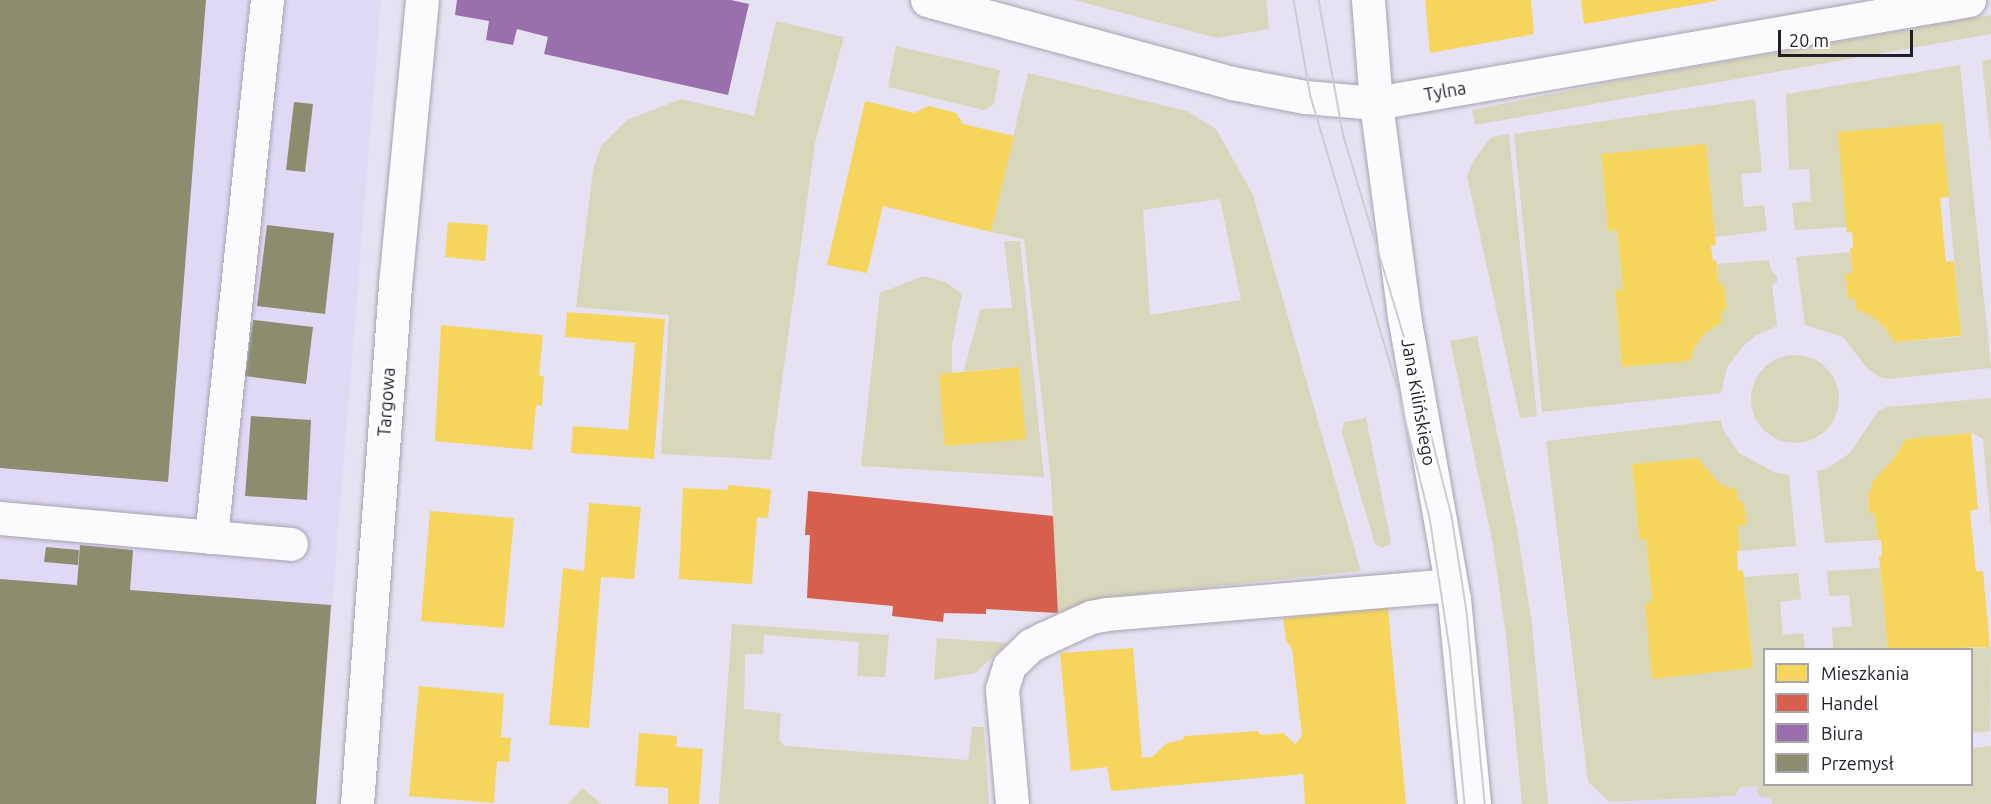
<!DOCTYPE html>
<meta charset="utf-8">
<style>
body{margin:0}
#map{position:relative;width:1991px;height:804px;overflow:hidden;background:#e6e2f3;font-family:Ubuntu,sans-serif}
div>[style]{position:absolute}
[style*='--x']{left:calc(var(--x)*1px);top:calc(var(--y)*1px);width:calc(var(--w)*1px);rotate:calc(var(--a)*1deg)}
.built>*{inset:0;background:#e0d9f6}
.green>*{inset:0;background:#d8d6bb}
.round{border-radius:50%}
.homes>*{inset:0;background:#f6d55c}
.shops>*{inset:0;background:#d6604d}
.offices>*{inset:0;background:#9970ab}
.industry>*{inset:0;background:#8c8c6e}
.roads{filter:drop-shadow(0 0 2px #a7a3b1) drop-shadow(0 0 2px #a7a3b1)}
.minor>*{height:33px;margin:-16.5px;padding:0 16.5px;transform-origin:16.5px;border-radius:16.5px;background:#fbfbfd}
.tram>*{height:1.5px;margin:-0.75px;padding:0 0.75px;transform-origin:0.75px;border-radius:0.75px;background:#cdccd1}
span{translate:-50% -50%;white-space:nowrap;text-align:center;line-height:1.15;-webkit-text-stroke:6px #fff;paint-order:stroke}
.street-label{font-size:18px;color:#211d29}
.legend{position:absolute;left:1763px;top:648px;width:210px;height:138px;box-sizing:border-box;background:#fff;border:2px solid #a6a5a9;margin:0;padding:8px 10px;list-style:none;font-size:18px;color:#211d29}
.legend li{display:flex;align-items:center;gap:12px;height:30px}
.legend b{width:30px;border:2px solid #a6a5a9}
.scale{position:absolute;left:1778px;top:30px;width:135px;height:27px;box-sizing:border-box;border:3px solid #211d29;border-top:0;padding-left:8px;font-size:18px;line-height:21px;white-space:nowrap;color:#211d29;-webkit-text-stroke:4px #fff;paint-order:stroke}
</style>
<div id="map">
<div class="built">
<div style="clip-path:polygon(0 0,381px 0,316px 804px,0 804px)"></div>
<div style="clip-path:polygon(1759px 786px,1772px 799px,1772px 804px,1592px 804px,1735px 796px,1740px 787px)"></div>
</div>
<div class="green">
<div style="clip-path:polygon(1074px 0,1266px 0,1269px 29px,1217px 38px)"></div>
<div style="clip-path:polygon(1991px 15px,1991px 34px,1475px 125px,1472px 110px,1637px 77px)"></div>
<div style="clip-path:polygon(776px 21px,844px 37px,815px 143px,771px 460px,661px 454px,669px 315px,576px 307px,593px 170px,601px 146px,627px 120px,681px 99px,754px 116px)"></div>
<div style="clip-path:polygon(896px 46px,1000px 70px,994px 104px,984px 110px,888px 87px)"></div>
<div style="clip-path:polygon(1991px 59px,1991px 147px,1982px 61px)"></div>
<div style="clip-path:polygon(1960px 65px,1991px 368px,1889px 379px,1879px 377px,1866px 367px,1843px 337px,1805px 325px,1796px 257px,1850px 252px,1852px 273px,1845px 274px,1848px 299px,1855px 298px,1856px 309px,1873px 317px,1886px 328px,1894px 342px,1961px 337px,1942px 123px,1847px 227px,1795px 230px,1792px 203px,1811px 201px,1809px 169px,1789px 170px,1786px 94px)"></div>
<div style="clip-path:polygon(evenodd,1028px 73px,1187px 111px,1216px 129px,1253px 195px,1361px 571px,1102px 598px,1058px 613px,1051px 481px,1024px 239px,991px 232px,1028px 73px,1220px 199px,1241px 300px,1150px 315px,1143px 210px,1220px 199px)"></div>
<div style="clip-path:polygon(1755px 99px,1762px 172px,1741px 174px,1744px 207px,1764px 205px,1767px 231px,1715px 237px,1706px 144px,1601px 154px,1608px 231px,1617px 230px,1623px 290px,1615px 291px,1622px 367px,1690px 361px,1695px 346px,1705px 333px,1722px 322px,1721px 311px,1727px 310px,1724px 285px,1719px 285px,1717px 264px,1769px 260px,1771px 270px,1777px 277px,1777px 282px,1772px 285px,1777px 326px,1755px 336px,1744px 345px,1727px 367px,1721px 393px,1542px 412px,1514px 134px)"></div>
<div style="clip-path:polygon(1509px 134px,1537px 416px,1520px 418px,1467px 176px,1474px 160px,1487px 142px,1492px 137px)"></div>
<div style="clip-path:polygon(1004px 241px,1020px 241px,1044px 477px,861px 466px,880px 293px,923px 276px,946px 282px,962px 294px,952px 344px,952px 373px,939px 374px,1025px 439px,1019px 367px,964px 371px,980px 309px,1012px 308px)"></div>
<div style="clip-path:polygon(1477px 336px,1517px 529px,1532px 625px,1548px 804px,1522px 804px,1506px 636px,1493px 545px,1450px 341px)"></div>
<div class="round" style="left:1751px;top:355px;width:88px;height:88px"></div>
<div style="clip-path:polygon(1991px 398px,1991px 530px,1983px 439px,1972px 433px,1906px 439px,1872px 491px,1868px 491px,1869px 513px,1874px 513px,1878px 540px,1825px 543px,1817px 471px,1828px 468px,1850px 453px,1879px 410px,1887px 407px)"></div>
<div style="clip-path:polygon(1366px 418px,1390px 537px,1391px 544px,1382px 548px,1375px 544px,1342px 433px,1344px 422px)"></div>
<div style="clip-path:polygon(1721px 420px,1723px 430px,1739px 453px,1774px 472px,1789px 475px,1796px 546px,1740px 551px,1738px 526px,1747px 524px,1744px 502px,1738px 502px,1737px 490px,1720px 484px,1697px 458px,1632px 464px,1639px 539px,1646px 539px,1652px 602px,1645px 603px,1653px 678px,1753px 668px,1744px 577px,1798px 573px,1801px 599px,1780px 602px,1783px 635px,1803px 633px,1805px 649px,1764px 650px,1764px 784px,1972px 784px,1972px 748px,1991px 746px,1991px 804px,1772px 804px,1771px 798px,1758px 796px,1758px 786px,1740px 787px,1735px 796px,1610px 802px,1588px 782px,1546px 441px)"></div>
<div style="clip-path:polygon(1880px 568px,1888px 649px,1833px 649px,1832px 628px,1852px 626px,1849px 595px,1829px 596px,1827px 571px)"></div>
<div style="clip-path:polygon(732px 624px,889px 635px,885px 677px,857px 676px,859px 642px,764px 635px,763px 654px,745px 654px,744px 709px,781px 713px,779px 740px,785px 746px,968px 760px,972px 727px,984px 727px,989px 804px,719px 804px)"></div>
<div style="clip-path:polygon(937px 638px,1008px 643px,975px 673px,934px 680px)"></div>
<div style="clip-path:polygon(1991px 647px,1990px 731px,1972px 733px,1972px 650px,1965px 649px)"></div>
<div style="clip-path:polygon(582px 788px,602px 804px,568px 804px)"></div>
</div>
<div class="homes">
<div style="clip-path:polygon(1425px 0,1531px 0,1534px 34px,1430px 53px)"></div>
<div style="clip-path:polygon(1581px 0,1716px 0,1716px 1px,1584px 24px)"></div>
<div style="clip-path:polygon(865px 101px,914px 113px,929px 106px,956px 113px,963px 124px,1014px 136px,991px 232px,883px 206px,867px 273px,827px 265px)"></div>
<div style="clip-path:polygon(1942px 123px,1949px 197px,1940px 198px,1946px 262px,1954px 261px,1961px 336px,1894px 342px,1886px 328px,1873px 317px,1856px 309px,1855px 298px,1848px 299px,1845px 274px,1852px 273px,1850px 248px,1853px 248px,1852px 232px,1847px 233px,1838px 132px)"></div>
<div style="clip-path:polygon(1706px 144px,1716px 245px,1711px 246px,1713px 261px,1716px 260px,1719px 285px,1724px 284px,1727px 310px,1721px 311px,1722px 322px,1705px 333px,1695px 346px,1690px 361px,1622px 367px,1615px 290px,1623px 290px,1617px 230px,1608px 231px,1601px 154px)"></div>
<div style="clip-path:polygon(448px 222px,488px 225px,485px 261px,445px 257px)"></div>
<div style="clip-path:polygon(567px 312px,665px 319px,654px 459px,571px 453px,573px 426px,628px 430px,635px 343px,565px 337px)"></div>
<div style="clip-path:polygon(441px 325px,543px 335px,539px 376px,544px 376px,542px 406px,536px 405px,532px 450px,435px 441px)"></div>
<div style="clip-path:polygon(1019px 367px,1026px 439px,945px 446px,939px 374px)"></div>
<div style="clip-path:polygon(1971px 433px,1978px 509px,1970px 511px,1976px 571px,1983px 571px,1990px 647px,1888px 650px,1879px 556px,1882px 556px,1881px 540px,1878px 540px,1874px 513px,1869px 513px,1868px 491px,1872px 491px,1872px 482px,1892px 461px,1906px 439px)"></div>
<div style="clip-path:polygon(1697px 458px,1720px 484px,1737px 490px,1738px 502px,1744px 502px,1747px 525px,1738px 526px,1740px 551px,1737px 551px,1738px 571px,1743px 570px,1753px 668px,1652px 679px,1645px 603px,1652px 602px,1646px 539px,1639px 539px,1632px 464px)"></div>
<div style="clip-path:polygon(728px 485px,771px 489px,768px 518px,757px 517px,752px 584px,679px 579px,683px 488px,727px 490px)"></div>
<div style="clip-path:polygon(589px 503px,641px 507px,634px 579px,601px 577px,589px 728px,549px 725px,563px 568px,584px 571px)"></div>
<div style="clip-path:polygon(430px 511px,514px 518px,504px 628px,421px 621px)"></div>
<div style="clip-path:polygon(1388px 608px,1406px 804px,1305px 804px,1303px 774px,1111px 791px,1107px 767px,1071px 771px,1060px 653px,1133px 648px,1142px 758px,1152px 757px,1167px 743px,1182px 740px,1185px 736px,1258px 731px,1261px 735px,1283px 733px,1295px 744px,1302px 736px,1292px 649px,1286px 640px,1283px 618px)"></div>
<div style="clip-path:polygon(419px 686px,504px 694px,501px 737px,511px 738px,509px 762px,497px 761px,494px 803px,409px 796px)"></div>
<div style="clip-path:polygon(639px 733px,677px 736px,676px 747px,703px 749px,699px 804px,668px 804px,668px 788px,635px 786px)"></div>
</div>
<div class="shops">
<div style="clip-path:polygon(808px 491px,1053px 516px,1058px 613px,986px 609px,986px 614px,944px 613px,943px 622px,892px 616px,893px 606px,807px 598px,810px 535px,805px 535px)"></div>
</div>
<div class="offices">
<div style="clip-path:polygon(457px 0,731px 0,749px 4px,728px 95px,544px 54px,548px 37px,517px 29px,513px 45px,486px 40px,489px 21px,455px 15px)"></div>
</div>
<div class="industry">
<div style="clip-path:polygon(0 0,206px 0,168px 482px,0 468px)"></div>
<div style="clip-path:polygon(294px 102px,313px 104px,305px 172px,286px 170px)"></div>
<div style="clip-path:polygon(267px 225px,334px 233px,325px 314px,257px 306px)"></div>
<div style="clip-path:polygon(253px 320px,313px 327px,306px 384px,245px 376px)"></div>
<div style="clip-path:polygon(251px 416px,311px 420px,307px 500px,245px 496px)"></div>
<div style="clip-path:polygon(80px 545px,133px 550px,130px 590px,331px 605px,316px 804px,0 804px,0 579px,77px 585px)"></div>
<div style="clip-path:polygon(46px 547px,79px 550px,78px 565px,44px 562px)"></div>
</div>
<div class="roads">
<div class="minor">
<div style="--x:927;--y:0;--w:316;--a:15.2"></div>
<div style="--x:1232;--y:83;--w:74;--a:10.9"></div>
<div style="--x:1305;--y:97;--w:71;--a:4.8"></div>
<div style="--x:1376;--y:103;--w:602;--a:-9.85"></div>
<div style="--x:1368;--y:0;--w:103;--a:85.6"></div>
<div style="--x:1376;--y:103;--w:215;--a:82.5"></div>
<div style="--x:1404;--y:316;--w:287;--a:80"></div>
<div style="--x:1454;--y:599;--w:206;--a:84.4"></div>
<div style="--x:0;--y:518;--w:292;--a:5.1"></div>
<div style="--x:211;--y:537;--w:540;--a:-84.05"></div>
<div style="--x:357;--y:804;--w:520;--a:-85.81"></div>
<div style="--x:395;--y:285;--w:286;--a:-84.6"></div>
<div style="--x:1012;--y:804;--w:115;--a:-95"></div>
<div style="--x:1002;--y:689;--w:24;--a:-73"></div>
<div style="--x:1009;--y:666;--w:30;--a:-44"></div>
<div style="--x:1031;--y:645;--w:16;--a:-27"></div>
<div style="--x:1045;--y:638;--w:51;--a:-24.5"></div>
<div style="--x:1091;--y:617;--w:16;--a:-11"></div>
<div style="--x:1107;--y:614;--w:345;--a:-4.8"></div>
</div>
</div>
<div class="tram">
<div style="--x:1294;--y:0;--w:98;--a:80.1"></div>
<div style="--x:1311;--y:97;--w:301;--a:73.4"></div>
<div style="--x:1397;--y:385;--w:137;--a:76.1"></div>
<div style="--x:1430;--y:518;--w:132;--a:81.3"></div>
<div style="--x:1450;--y:648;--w:157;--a:84.5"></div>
<div style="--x:1319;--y:0;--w:139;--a:79.7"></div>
<div style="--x:1344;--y:137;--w:249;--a:73.2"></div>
<div style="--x:1416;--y:375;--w:146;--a:75.7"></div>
<div style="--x:1452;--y:516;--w:97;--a:81.1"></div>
<div style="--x:1467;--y:612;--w:193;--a:84.6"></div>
</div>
<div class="street-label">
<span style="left:1445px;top:91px;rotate:-10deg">Tylna</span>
<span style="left:386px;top:402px;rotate:-86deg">Targowa</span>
<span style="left:1419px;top:402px;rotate:80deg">Jana Kilińskiego</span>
</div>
<ul class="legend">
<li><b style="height:16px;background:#f6d55c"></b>Mieszkania</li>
<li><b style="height:16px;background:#d6604d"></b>Handel</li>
<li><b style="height:16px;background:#9970ab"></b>Biura</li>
<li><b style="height:16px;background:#8c8c6e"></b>Przemysł</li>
</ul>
<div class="scale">20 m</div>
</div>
